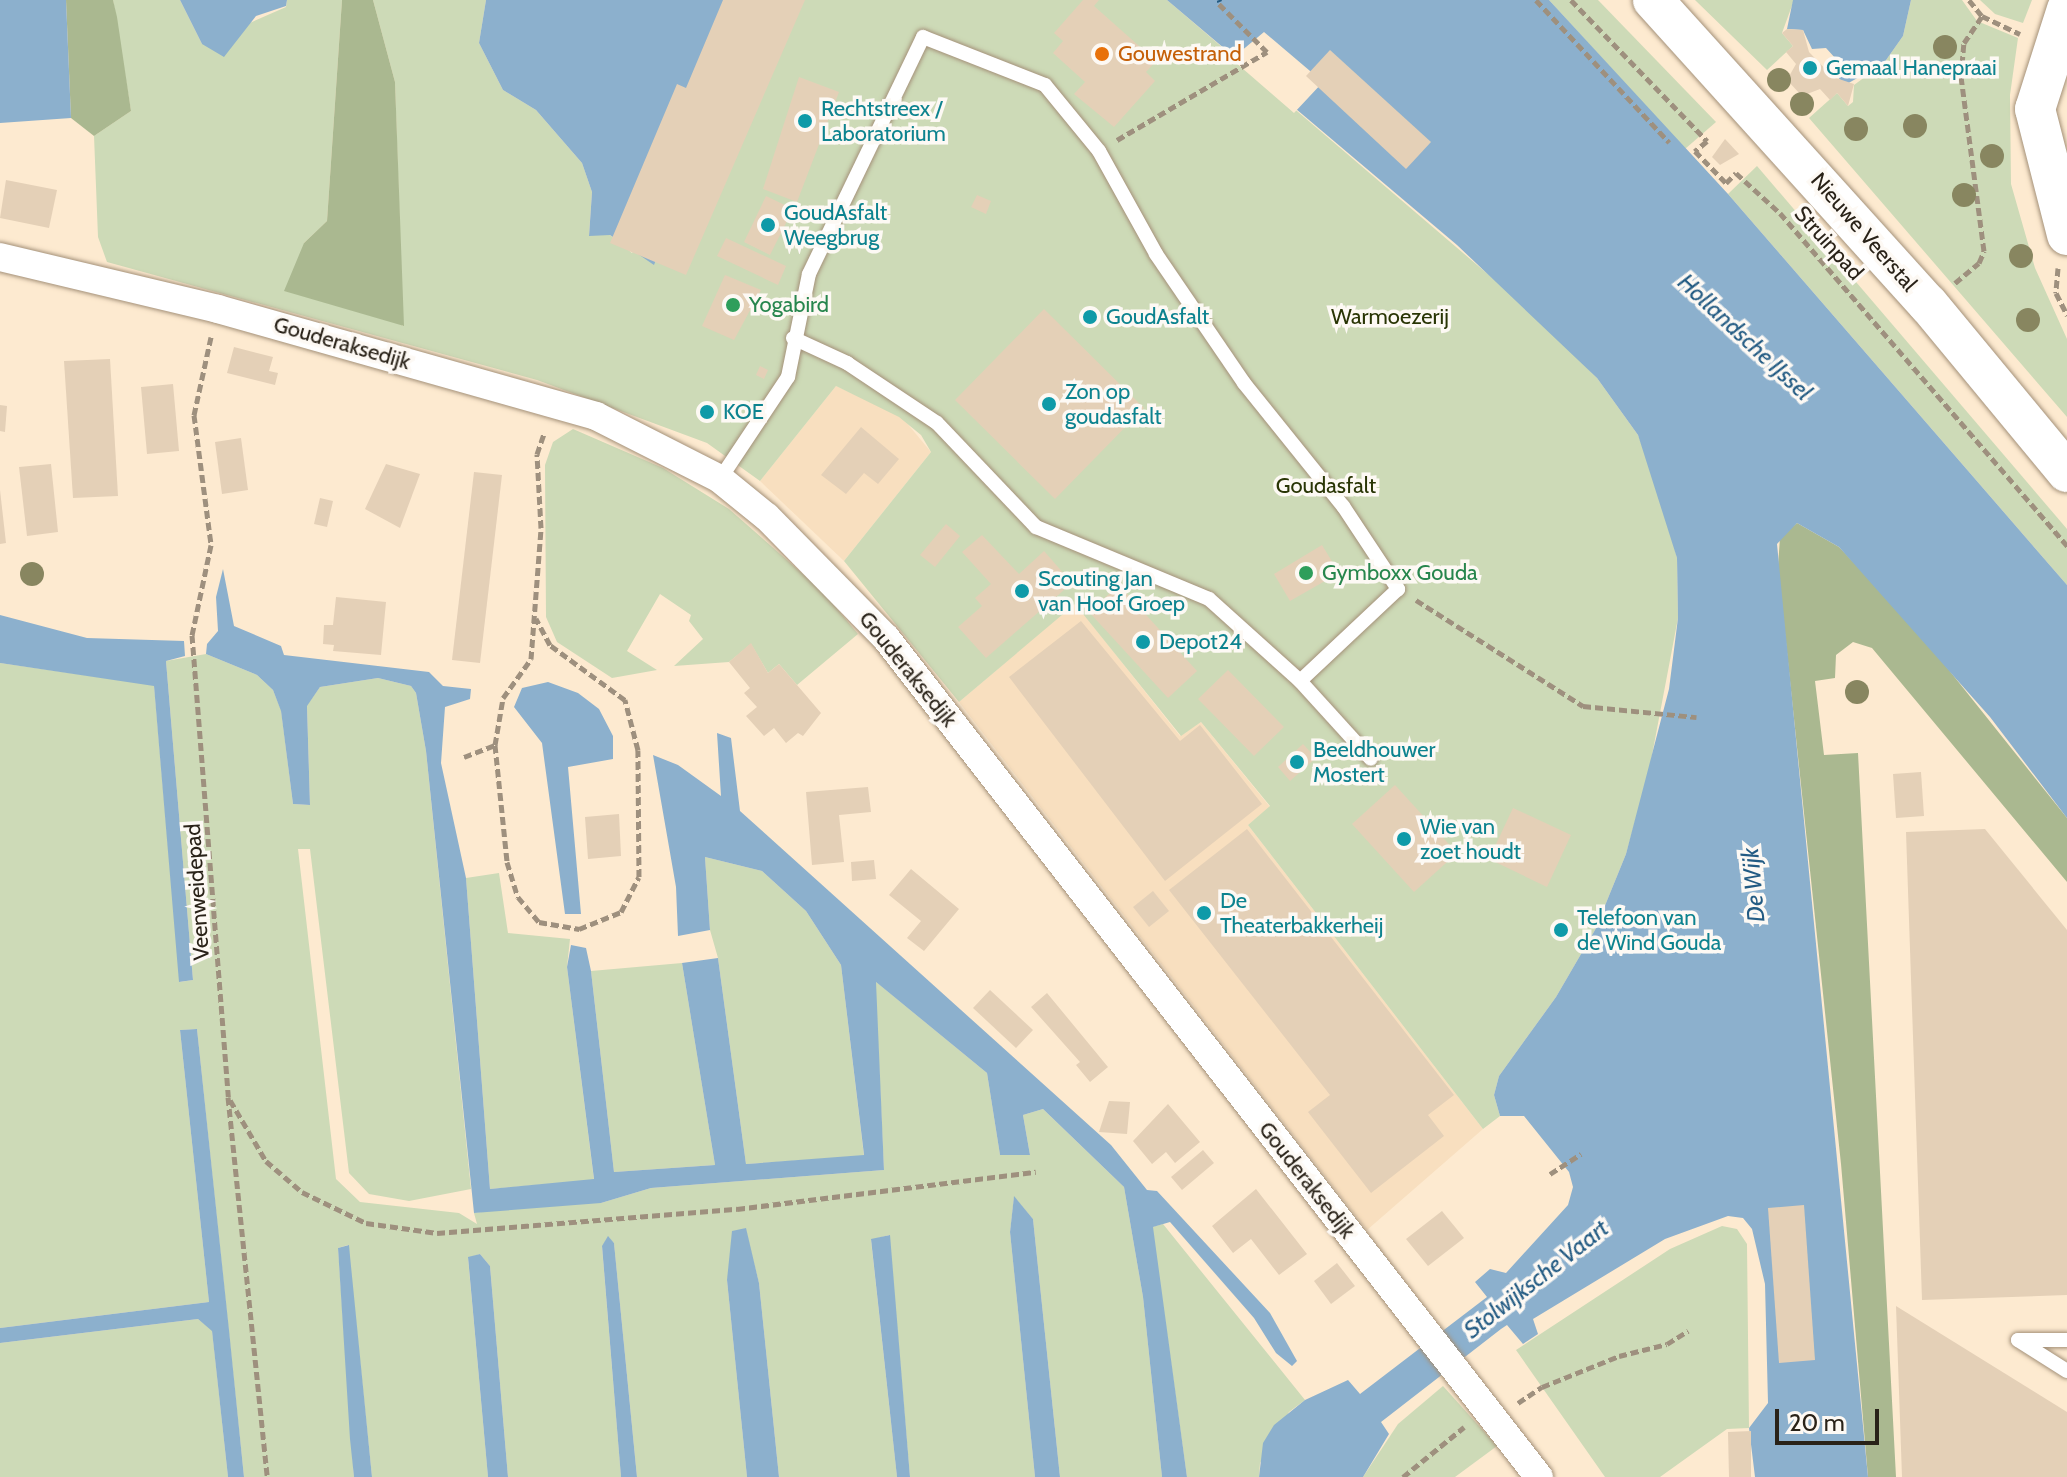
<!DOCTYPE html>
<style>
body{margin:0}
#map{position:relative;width:2067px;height:1477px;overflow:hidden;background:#fdead0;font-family:Cabin,sans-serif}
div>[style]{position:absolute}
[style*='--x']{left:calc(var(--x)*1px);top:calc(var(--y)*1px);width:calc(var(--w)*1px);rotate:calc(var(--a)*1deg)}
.built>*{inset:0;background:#f8dfbf}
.green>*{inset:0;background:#cddab7}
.forest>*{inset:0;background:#aab890}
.water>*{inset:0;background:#8cb0cd}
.pier>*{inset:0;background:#fdead0}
.ferry>*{height:2px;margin-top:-1px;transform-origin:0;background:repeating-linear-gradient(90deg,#235b83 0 10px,transparent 0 18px)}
.building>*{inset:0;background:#e4d0b7}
.path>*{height:5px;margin-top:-2.5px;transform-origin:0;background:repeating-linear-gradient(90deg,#9e907e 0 8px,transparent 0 12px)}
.roads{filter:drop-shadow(0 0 2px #a49179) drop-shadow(0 0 2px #a49179)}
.service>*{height:14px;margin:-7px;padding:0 7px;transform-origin:7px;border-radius:7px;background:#fff}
.minor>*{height:28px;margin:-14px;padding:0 14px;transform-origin:14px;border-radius:14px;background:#fff}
.secondary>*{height:40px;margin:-20px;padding:0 20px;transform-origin:20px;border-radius:20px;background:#fff}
.trees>*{width:24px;height:24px;margin:-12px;border-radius:50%;background:#888660}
.dots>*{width:22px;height:22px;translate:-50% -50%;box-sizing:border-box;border:4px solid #fdf9f4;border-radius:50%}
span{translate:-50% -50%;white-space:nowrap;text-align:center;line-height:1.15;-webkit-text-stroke:7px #fdf9f4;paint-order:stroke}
.food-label{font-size:22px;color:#c56008}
.left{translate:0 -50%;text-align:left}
.culture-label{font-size:22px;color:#0d838f}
.street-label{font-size:22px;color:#292218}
.leisure-label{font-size:22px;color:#27864d}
.park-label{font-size:22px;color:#293505}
.water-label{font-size:24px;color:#235b83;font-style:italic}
.scale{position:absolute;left:1775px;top:1409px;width:104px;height:36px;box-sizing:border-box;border:4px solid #292218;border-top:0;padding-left:10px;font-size:24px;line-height:28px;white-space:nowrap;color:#292218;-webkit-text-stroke:6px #fdf9f4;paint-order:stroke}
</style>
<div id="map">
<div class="built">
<div style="clip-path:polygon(836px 386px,901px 416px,931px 452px,844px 561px,760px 481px)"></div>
<div style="clip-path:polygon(1075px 603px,1180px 736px,1201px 722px,1270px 807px,1248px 825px,1483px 1129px,1367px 1230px,959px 702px)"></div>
</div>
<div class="green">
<div style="clip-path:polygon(113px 0,180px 0,202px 44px,286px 7px,287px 0,342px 0,327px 221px,304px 243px,403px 326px,395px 82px,373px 0,486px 0,479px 43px,503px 90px,536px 110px,582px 163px,592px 192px,589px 235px,610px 235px,632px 253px,797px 0,1167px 0,1538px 317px,1597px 378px,1638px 435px,1662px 498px,1677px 558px,1678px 618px,1649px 771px,1626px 854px,1595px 930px,1556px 997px,1499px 1076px,1494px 1095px,1500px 1116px,1483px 1129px,1248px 825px,1270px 806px,1201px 722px,1181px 736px,1075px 604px,959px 702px,844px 561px,931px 452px,921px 435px,899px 417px,836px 386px,760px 481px,707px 443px,537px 380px,107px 262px,98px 237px,94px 136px,131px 111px)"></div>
<div style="clip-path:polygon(1549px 0,1598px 0,1716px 122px,1685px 149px)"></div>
<div style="clip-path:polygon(1695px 0,1794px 0,1782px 33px,1793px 46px,1767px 70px)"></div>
<div style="clip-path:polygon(1911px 0,1962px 0,1977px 21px,2018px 38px,2010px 95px,2011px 184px,2035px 268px,2067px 339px,2067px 417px,1809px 118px,1837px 93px,1848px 106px,1853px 102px,1854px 85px,1884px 63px,1903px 36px)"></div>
<div style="clip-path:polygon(1980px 0,2032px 0,2023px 23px,1995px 14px)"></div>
<div style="clip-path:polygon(1757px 166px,2067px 529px,2067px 585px,1728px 194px)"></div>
<div style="clip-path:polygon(573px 429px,663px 468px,729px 509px,822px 591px,858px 634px,797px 685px,779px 664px,768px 673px,751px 644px,729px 662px,674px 666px,703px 639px,689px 621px,691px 615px,660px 594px,627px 651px,657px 670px,612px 678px,557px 642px,546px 617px,545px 465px,553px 442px)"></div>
<div style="clip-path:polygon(206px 654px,257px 675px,273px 690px,281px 710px,293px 804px,310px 805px,307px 705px,320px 687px,378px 678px,411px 686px,416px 693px,426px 751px,471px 1189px,409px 1201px,369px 1194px,349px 1173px,310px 849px,298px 849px,336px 1179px,360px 1202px,459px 1213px,477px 1224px,474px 1213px,588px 1198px,601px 1203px,651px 1188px,884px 1170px,875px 981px,987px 1073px,1000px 1155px,1030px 1155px,1023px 1115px,1043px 1109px,1124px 1187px,1143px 1297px,1162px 1477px,1060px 1477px,1033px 1219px,1014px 1197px,1010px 1232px,1035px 1477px,910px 1477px,889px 1235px,871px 1240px,897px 1477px,779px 1477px,759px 1283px,745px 1228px,727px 1280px,747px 1477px,637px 1477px,614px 1243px,608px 1237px,602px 1247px,621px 1477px,508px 1477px,490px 1266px,480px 1254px,468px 1258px,488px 1477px,372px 1477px,348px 1245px,338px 1248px,354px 1477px,244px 1477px,197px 1029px,180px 1030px,209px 1302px,0 1328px,0 663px,154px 685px,180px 982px,193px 980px,166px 661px)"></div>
<div style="clip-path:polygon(705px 857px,762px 871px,806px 911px,841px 965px,864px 1156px,746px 1164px,718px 958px,710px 930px)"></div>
<div style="clip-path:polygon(499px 873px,508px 933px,570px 939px,567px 967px,594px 1180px,490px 1189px,466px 878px)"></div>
<div style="clip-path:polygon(682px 963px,715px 1165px,614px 1172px,591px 971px)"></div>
<div style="clip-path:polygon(1163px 1224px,1305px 1400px,1289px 1412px,1260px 1463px,1259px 1477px,1187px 1477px,1152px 1227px)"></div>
<div style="clip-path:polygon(1722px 1226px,1737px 1229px,1747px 1244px,1749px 1428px,1727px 1429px,1660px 1477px,1605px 1477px,1516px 1350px,1670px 1249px)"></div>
<div style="clip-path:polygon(198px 1319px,212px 1330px,228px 1477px,0 1477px,0 1343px)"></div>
<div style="clip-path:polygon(1443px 1386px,1497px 1446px,1455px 1477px,1363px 1477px,1398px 1424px)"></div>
</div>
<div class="forest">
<div style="clip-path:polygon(66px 0,113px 0,117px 17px,131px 111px,94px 136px,71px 118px)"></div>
<div style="clip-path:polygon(342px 0,373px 0,395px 82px,404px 326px,284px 291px,304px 243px,327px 221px)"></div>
<div style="clip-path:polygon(1797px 523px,1839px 547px,1913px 625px,2067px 818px,2067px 882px,1872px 648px,1853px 642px,1836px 655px,1835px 678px,1815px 681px,1824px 755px,1858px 753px,1896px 1477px,1868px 1477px,1841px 1164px,1778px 567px,1780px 537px)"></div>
</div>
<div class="water">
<div style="clip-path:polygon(0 0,66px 0,71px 118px,0 123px)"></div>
<div style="clip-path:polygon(180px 0,287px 0,286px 6px,256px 16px,224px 57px,202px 44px)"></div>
<div style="clip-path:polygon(486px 0,797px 0,683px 192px,654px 265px,610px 235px,589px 236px,592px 192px,582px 163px,536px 110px,503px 90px,479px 43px)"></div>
<div style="clip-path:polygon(1167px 0,1549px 0,1728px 194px,2067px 585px,2067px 818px,1990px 717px,1839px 547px,1797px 523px,1777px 544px,1868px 1477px,1755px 1477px,1749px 1428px,1768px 1403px,1765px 1284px,1752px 1229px,1743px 1218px,1728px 1216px,1665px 1239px,1533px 1319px,1538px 1334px,1523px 1344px,1507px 1325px,1501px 1329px,1381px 1422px,1389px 1434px,1363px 1477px,1259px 1477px,1263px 1443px,1274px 1425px,1305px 1400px,1348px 1380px,1360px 1394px,1487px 1297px,1475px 1282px,1490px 1269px,1506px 1273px,1568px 1205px,1573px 1187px,1569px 1172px,1524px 1116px,1500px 1116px,1494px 1095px,1499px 1076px,1556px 997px,1595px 930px,1626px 854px,1669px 689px,1678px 618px,1677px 558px,1638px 435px,1597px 378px,1457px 245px)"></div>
<div style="clip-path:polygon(1793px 0,1911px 0,1903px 36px,1884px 63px,1845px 85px,1836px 75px,1836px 59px,1826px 48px,1812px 49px,1803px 30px,1787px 29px)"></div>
<div style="clip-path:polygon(223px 569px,234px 626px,281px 646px,284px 655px,429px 672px,443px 686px,471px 689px,470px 699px,445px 707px,441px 763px,466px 878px,490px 1189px,594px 1179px,567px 967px,571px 945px,586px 948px,591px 971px,614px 1172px,715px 1165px,682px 963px,718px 958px,746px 1164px,864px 1155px,841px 965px,806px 911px,762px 871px,705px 857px,710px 930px,678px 936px,676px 887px,653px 755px,678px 765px,721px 796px,717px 733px,731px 738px,740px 811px,1111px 1145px,1147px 1190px,1157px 1191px,1270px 1313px,1297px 1361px,1292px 1366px,1276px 1353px,1254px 1318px,1170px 1222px,1153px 1227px,1187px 1477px,1162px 1477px,1143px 1297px,1124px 1187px,1043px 1109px,1023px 1115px,1030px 1155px,1000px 1155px,987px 1073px,876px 982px,884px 1170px,651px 1188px,601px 1203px,474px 1213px,426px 751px,416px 693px,411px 686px,378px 678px,320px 687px,307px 706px,310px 805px,293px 804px,281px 711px,273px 690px,257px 675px,206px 654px,207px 644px,218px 631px,216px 597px)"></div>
<div style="clip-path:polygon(0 615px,87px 638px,184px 641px,185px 656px,166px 661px,193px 980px,179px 982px,154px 686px,0 663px)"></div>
<div style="clip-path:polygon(548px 682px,578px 693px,599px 709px,613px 736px,613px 759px,568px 767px,581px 914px,565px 914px,542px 743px,514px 707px,522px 688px)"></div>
<div style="clip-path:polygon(197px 1029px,229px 1330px,244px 1477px,228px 1477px,212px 1331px,198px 1319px,0 1343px,0 1328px,209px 1302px,180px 1030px)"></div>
<div style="clip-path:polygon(1014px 1196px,1033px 1219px,1060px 1477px,1035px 1477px,1010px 1232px)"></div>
<div style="clip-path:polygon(746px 1228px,759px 1283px,779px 1477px,747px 1477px,727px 1280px,732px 1231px)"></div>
<div style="clip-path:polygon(890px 1235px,910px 1477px,897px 1477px,871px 1239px)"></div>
<div style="clip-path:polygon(608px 1236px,614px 1243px,637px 1477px,621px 1477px,602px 1246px)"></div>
<div style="clip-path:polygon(349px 1245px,350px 1256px,372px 1477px,354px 1477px,350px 1439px,338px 1248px)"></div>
<div style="clip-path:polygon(480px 1254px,490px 1266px,508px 1477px,488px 1477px,468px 1257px)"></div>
</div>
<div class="pier">
<div style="clip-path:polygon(1264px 32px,1323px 82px,1294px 113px,1227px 55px,1240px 52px)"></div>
</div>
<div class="ferry">
<div style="--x:1217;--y:2;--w:5;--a:-22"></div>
</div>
<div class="building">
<div style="clip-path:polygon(723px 0,805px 0,686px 275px,610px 243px,677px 84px,686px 88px)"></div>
<div style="clip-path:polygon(1083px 0,1099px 0,1094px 6px,1156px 61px,1146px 72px,1155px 81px,1114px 127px,1074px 94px,1085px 82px,1053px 53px,1063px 41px,1054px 33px)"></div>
<div style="clip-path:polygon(1787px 29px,1803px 30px,1809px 52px,1833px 77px,1854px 84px,1848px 106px,1837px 93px,1830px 100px,1820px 89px,1802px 96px,1787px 80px,1796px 64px,1786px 52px,1793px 46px,1782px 33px)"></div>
<div style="clip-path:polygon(1330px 50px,1431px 142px,1406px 169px,1306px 76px)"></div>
<div style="clip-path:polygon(799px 77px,839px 92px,797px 202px,763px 189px)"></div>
<div style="clip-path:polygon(1725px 139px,1739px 154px,1720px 165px,1712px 157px)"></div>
<div style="clip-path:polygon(6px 180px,57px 190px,49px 228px,0 218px)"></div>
<div style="clip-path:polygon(977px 195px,991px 201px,986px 214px,971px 207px)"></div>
<div style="clip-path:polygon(766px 196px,793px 209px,770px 255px,744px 242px)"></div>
<div style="clip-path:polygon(726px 238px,786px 266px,778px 285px,717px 256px)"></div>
<div style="clip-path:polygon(725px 275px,761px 290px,734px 340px,702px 326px)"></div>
<div style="clip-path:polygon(1044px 309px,1144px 408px,1055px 499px,955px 400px)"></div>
<div style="clip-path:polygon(234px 347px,273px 357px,269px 371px,278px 373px,275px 385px,227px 373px)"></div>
<div style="clip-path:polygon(110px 359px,118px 496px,73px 498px,64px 361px)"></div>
<div style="clip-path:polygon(760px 366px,768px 370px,764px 379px,756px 375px)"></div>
<div style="clip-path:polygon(173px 384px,179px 451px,147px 454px,141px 387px)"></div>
<div style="clip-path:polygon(0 405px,7px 406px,5px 432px,0 431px)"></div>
<div style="clip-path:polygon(861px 427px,899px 459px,878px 484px,864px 473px,846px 494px,821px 475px)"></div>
<div style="clip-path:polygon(241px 438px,248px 490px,222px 494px,215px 442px)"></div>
<div style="clip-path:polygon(51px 464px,58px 532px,27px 536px,19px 467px)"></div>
<div style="clip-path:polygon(386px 464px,420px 474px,400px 528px,365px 509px)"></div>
<div style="clip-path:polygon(474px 472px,502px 475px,480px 663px,452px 660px)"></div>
<div style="clip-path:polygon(0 490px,6px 543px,0 544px)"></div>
<div style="clip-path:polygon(320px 498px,333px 501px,327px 527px,314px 524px)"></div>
<div style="clip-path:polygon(946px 524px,960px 536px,935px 567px,920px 555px)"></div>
<div style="clip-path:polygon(982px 535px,1019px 574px,1044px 551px,1072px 583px,986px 658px,958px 627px,982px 606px,975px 598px,991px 584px,962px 552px)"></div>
<div style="clip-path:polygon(1322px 545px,1339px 573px,1290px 601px,1274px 574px)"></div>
<div style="clip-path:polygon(1119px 585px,1197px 671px,1168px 698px,1089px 612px)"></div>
<div style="clip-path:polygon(336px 597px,386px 602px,381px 655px,333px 651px,334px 645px,323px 644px,324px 625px,333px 625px)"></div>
<div style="clip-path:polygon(1081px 621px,1180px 741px,1200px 725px,1262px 804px,1165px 881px,1009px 677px)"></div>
<div style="clip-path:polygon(751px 643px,768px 673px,779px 664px,821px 713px,803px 736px,798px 733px,786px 743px,774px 728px,764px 736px,746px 716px,757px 707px,744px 693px,750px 688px,729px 662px)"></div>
<div style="clip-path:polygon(1228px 670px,1284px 727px,1254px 756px,1198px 699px)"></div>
<div style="clip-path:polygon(1303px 744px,1316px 758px,1290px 781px,1278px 767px)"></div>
<div style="clip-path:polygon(1921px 772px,1924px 816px,1896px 818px,1893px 774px)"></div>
<div style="clip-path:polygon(1395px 785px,1457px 853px,1414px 892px,1352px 824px)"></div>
<div style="clip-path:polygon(868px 787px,871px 812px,839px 815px,844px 862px,812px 865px,806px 792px)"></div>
<div style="clip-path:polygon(1513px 808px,1571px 835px,1547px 887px,1489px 859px)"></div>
<div style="clip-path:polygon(619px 814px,621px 856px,588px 859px,585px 817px)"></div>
<div style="clip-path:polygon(1247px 829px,1454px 1095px,1428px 1115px,1444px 1136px,1371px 1193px,1308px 1112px,1330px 1095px,1169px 890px)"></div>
<div style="clip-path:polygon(1985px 829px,2067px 930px,2067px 1295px,1922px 1300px,1906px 832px)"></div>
<div style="clip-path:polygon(874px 860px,876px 879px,852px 881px,851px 862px)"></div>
<div style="clip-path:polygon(911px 869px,959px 909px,924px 951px,907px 938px,921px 921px,889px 895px)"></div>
<div style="clip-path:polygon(1153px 891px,1169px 911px,1149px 927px,1133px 907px)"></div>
<div style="clip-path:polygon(990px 990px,1033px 1030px,1016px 1048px,973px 1008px)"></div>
<div style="clip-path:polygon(1047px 993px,1108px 1067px,1090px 1082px,1076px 1065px,1080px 1062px,1031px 1007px)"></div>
<div style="clip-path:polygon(1109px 1101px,1130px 1102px,1127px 1134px,1099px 1132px)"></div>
<div style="clip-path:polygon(1168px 1104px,1200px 1142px,1175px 1163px,1166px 1152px,1152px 1164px,1133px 1141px)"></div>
<div style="clip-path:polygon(1203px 1150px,1214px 1163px,1182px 1190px,1171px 1177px)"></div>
<div style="clip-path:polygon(1256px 1189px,1307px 1254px,1279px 1275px,1251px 1239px,1233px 1253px,1212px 1226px)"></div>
<div style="clip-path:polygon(1804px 1205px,1815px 1360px,1779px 1363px,1768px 1208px)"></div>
<div style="clip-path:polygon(1442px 1211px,1464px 1238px,1428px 1266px,1406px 1239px)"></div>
<div style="clip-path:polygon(1337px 1263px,1355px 1286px,1331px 1304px,1314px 1281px)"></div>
<div style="clip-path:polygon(1896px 1306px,2067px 1412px,2067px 1477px,1902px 1477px)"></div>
<div style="clip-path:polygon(1751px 1431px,1751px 1477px,1729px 1477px,1728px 1432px)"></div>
</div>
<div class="path">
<div style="--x:1536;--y:0;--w:195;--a:46.9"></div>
<div style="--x:1571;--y:0;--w:196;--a:46"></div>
<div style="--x:1707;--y:141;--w:16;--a:140"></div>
<div style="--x:1695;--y:151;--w:45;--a:45.9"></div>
<div style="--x:1726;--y:183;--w:14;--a:-45"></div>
<div style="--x:1736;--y:173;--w:59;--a:42.3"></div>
<div style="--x:1780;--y:213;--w:440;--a:49.2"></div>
<div style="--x:1969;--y:0;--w:21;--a:51"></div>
<div style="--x:1982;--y:16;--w:42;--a:25.3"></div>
<div style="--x:1117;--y:140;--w:174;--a:-30.4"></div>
<div style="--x:1267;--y:52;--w:71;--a:-135"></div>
<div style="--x:2058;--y:268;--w:25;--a:95"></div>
<div style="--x:2056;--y:293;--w:25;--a:63"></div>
<div style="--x:1955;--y:283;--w:31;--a:-40"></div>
<div style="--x:1979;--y:263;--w:13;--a:-67"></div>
<div style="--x:1984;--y:251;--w:177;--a:-97.5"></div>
<div style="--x:1961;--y:76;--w:33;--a:-85"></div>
<div style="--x:1964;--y:43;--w:32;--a:-56"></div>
<div style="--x:211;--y:337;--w:80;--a:102.3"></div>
<div style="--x:194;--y:415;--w:131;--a:82.5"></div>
<div style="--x:211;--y:545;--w:92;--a:101.9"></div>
<div style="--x:192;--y:635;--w:463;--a:85.5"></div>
<div style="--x:228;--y:1097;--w:382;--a:84.1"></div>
<div style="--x:1416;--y:600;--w:198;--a:32.4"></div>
<div style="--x:1583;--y:706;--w:114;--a:5.6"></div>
<div style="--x:495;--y:745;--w:118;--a:84.1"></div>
<div style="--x:507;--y:862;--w:37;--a:73"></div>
<div style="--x:518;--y:897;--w:33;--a:50"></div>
<div style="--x:539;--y:922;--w:41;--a:9.9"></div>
<div style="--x:579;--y:929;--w:45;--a:-22"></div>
<div style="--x:621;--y:912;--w:39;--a:-63"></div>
<div style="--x:639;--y:877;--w:127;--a:-90.5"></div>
<div style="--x:638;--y:750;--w:52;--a:-104.6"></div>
<div style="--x:625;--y:700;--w:93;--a:-143.7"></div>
<div style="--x:550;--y:645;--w:30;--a:-118"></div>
<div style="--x:464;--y:757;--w:33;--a:-21"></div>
<div style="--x:495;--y:745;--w:48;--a:-80.3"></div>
<div style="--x:503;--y:698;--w:48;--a:-54.3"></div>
<div style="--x:531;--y:659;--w:131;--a:-85.6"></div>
<div style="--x:541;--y:528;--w:74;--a:-93.1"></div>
<div style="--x:537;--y:454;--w:21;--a:-71"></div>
<div style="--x:230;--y:1100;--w:71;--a:59.5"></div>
<div style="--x:266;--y:1161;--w:48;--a:40.7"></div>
<div style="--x:302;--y:1192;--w:71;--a:25.8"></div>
<div style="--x:366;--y:1223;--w:72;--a:8"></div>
<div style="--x:437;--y:1233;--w:301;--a:-4.6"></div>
<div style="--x:737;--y:1209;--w:301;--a:-7.1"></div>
<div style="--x:1550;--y:1174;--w:37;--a:-33"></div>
<div style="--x:1518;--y:1403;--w:29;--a:-34"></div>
<div style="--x:1542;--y:1387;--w:83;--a:-21.9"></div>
<div style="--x:1619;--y:1356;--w:49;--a:-14"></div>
<div style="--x:1667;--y:1344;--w:25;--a:-32"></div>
<div style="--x:1403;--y:1477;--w:79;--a:-39.3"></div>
</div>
<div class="roads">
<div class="service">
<div style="--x:793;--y:338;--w:60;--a:24.8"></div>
<div style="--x:847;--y:363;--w:108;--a:33.7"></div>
<div style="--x:937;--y:423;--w:144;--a:46.4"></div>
<div style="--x:1036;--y:527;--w:187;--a:22.6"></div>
<div style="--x:1209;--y:599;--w:122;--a:42"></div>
<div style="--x:1300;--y:681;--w:105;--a:47.7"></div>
<div style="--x:720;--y:479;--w:123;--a:-56.3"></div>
<div style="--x:788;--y:377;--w:105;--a:-78.5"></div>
<div style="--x:809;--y:274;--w:263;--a:-64.3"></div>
<div style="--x:923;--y:37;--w:131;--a:21.5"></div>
<div style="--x:1045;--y:85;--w:85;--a:50.7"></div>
<div style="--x:1099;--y:151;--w:118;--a:61"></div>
<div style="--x:1156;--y:254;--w:156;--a:55.7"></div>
<div style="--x:1244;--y:383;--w:158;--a:51.2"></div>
<div style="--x:1343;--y:506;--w:100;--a:56.5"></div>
<div style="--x:1398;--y:589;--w:134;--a:136.8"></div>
<div style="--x:2067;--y:1340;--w:49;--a:180"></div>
<div style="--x:2018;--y:1340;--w:58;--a:32.3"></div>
</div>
<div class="minor">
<div style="--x:0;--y:257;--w:224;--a:13.4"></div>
<div style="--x:218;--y:309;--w:393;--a:15.8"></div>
<div style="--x:596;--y:416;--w:139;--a:26.9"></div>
<div style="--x:720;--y:479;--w:60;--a:39"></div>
<div style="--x:767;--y:517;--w:170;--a:45.5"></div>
<div style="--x:886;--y:638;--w:1063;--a:52.11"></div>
</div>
<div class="secondary">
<div style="--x:1653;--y:0;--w:410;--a:47.9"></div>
<div style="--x:1928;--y:304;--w:218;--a:50.4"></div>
<div style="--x:2067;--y:9;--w:105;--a:107.7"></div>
<div style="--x:2035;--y:109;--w:130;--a:75.7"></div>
</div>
</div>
<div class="trees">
<div style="left:1945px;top:47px"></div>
<div style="left:1779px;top:80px"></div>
<div style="left:1802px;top:104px"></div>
<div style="left:1915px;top:126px"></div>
<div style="left:1856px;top:129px"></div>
<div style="left:1992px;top:156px"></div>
<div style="left:1964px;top:195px"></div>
<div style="left:2021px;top:256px"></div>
<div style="left:2028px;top:320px"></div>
<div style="left:32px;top:574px"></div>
<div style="left:1857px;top:692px"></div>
</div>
<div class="dots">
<div style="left:1102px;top:54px;background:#e8710a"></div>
<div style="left:1810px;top:68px;background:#0f9aa8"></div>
<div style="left:805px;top:121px;background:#0f9aa8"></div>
<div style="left:768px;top:225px;background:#0f9aa8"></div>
<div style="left:733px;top:305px;background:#2e9e5b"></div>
<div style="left:1090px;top:317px;background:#0f9aa8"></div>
<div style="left:1049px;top:404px;background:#0f9aa8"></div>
<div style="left:707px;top:412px;background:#0f9aa8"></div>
<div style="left:1306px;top:573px;background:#2e9e5b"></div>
<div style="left:1022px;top:591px;background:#0f9aa8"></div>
<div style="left:1143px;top:642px;background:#0f9aa8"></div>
<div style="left:1297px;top:762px;background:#0f9aa8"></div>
<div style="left:1404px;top:839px;background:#0f9aa8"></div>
<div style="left:1204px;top:913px;background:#0f9aa8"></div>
<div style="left:1561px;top:930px;background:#0f9aa8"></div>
</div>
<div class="food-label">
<span class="left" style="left:1118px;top:54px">Gouwestrand</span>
</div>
<div class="culture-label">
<span class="left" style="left:1826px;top:68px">Gemaal Hanepraai</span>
<span class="left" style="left:821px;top:121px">Rechtstreex /<br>Laboratorium</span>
<span class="left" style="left:784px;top:225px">GoudAsfalt<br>Weegbrug</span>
<span class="left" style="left:1106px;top:317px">GoudAsfalt</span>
<span class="left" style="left:1065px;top:404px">Zon op<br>goudasfalt</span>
<span class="left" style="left:723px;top:412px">KOE</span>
<span class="left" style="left:1038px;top:591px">Scouting Jan<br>van Hoof Groep</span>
<span class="left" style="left:1159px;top:642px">Depot24</span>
<span class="left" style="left:1313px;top:762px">Beeldhouwer<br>Mostert</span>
<span class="left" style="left:1420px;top:839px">Wie van<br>zoet houdt</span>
<span class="left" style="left:1220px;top:913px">De<br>Theaterbakkerheij</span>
<span class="left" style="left:1577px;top:930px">Telefoon van<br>de Wind Gouda</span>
</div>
<div class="street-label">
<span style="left:1864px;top:232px;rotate:49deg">Nieuwe Veerstal</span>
<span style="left:1829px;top:243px;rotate:48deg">Struinpad</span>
<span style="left:342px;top:343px;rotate:16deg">Gouderaksedijk</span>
<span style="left:908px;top:669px;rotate:51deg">Gouderaksedijk</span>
<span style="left:197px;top:892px;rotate:-94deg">Veenweidepad</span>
<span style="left:1307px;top:1180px;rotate:52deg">Gouderaksedijk</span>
</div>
<div class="leisure-label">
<span class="left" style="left:749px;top:305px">Yogabird</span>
<span class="left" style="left:1322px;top:573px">Gymboxx Gouda</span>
</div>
<div class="park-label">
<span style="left:1390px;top:317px">Warmoezerij</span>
<span style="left:1326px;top:486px">Goudasfalt</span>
</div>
<div class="water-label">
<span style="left:1745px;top:337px;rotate:43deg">Hollandsche IJssel</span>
<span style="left:1753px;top:885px;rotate:-95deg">De Wijk</span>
<span style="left:1536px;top:1279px;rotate:-38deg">Stolwijksche Vaart</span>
</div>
<div class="scale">20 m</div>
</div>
